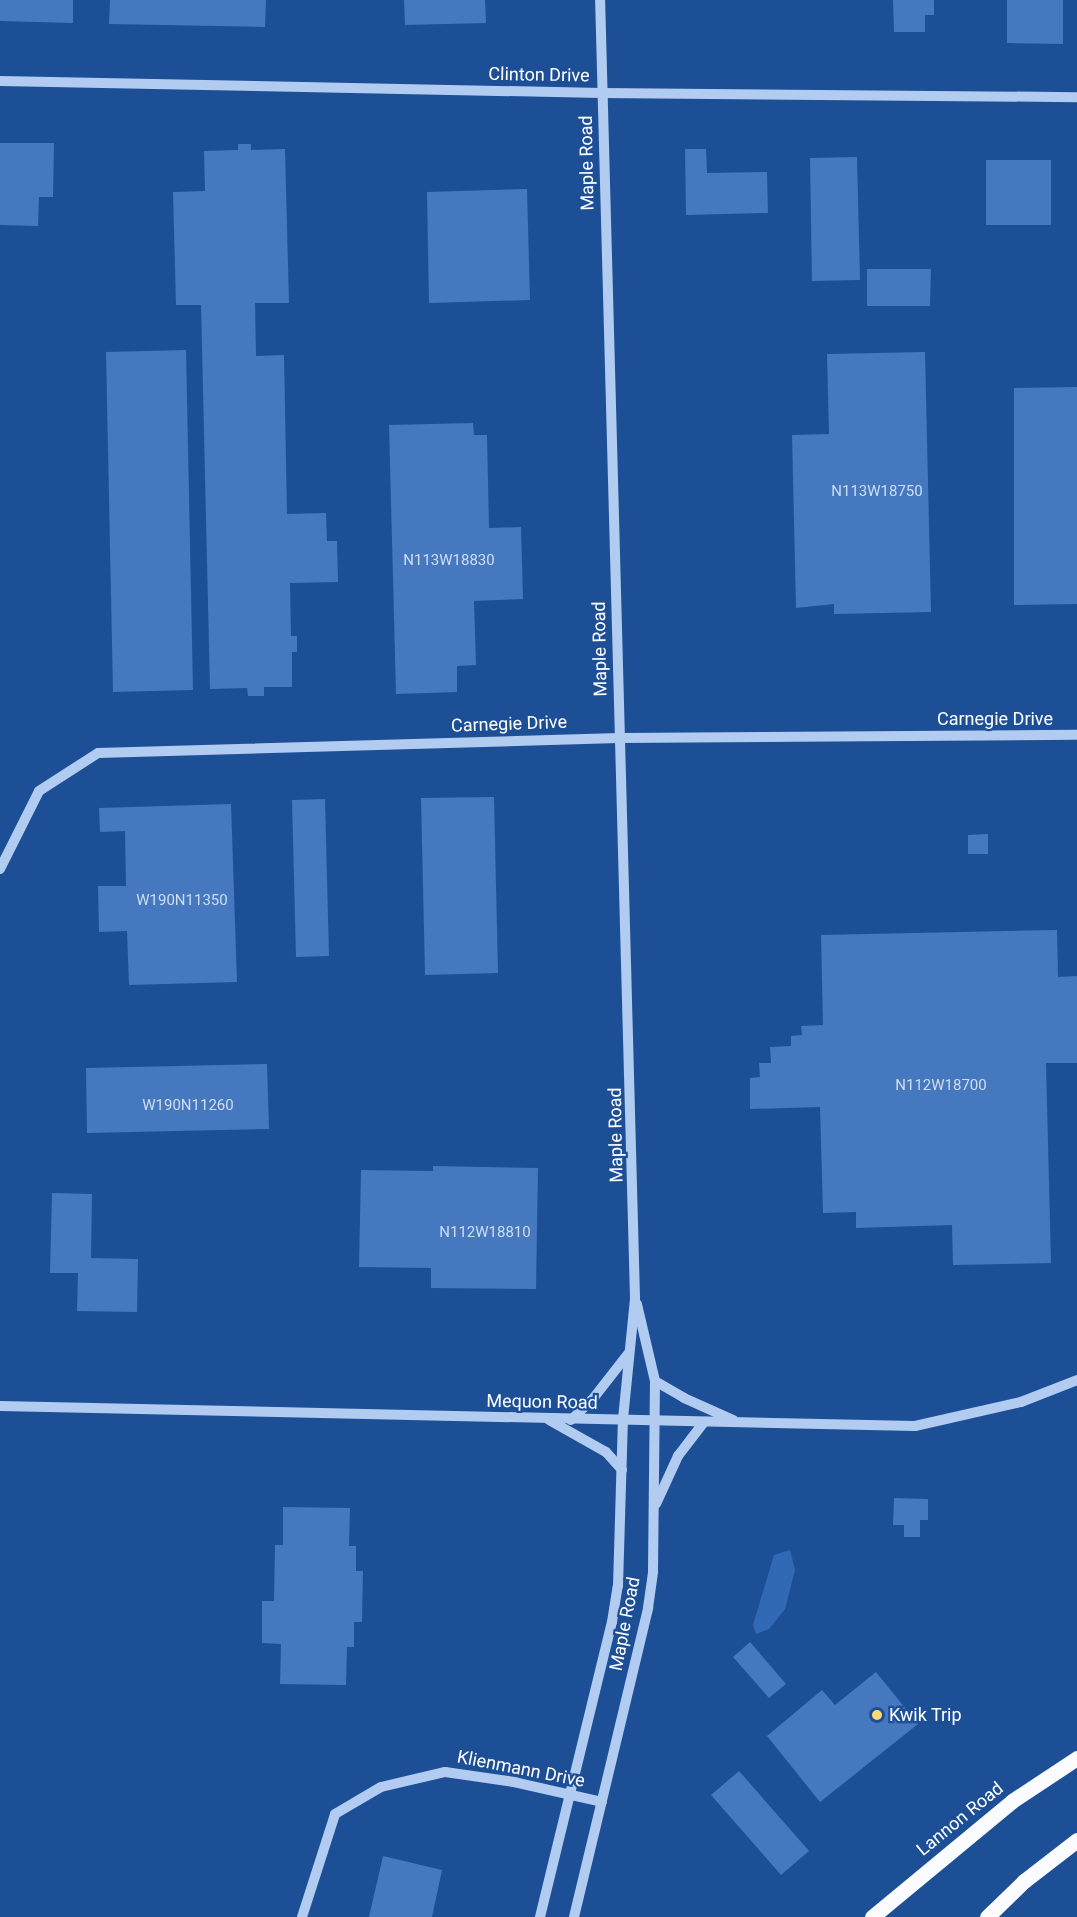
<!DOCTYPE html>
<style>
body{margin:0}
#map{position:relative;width:1077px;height:1917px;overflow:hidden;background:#1d4f97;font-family:Roboto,sans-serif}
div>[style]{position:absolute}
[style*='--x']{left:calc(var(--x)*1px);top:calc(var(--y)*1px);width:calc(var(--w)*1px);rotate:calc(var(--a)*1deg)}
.green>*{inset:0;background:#3169b4}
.building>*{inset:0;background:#4578be}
.minor>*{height:10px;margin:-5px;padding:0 5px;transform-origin:5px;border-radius:5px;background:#b1ccf0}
.major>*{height:15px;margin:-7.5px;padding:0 7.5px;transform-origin:7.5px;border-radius:7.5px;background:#fafcff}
.dots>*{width:16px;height:16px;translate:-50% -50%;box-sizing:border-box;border:3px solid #1d4f97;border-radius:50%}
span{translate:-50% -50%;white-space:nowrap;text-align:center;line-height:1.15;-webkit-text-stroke:4.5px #1d4f97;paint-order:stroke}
.number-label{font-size:15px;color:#d0ddef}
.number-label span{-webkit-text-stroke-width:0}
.street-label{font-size:18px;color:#fff}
.poi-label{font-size:18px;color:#fff}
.left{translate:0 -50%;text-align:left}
</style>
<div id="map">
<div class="green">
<div style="clip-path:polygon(790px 1550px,795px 1570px,785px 1609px,769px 1629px,756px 1634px,753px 1625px,774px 1555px)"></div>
</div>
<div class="building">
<div style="clip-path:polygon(0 0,73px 0,73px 23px,0 21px)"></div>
<div style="clip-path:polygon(110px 0,266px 0,265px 27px,109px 24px)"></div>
<div style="clip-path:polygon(404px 0,485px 0,486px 23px,405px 25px)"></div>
<div style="clip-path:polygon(893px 0,934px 0,934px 15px,925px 15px,925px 32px,894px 32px)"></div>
<div style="clip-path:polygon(1007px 0,1063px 0,1063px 44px,1007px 43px)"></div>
<div style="clip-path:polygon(0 143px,54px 143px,53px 197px,39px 197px,38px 226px,0 225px)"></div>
<div style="clip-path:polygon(238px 144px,251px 144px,251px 150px,285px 149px,289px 303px,255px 303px,256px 356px,284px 355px,287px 514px,326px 513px,327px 541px,337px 541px,338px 582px,290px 583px,291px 636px,297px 636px,297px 652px,292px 652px,292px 687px,264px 687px,264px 696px,248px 696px,247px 688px,210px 689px,201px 305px,176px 305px,173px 192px,205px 191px,204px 151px,238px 150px)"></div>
<div style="clip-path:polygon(685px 149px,706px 149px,707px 173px,767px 172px,768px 213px,686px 215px)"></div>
<div style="clip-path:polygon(857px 157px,860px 280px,812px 281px,810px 158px)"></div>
<div style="clip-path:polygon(986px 160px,1051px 160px,1051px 225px,986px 225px)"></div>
<div style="clip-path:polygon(527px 189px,530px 300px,429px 303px,427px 192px)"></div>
<div style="clip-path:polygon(867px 269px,931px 269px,930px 306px,867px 306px)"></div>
<div style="clip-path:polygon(186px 350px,193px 690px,113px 692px,106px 352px)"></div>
<div style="clip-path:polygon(925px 352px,931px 612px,834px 614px,834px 604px,796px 608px,792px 435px,829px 434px,827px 354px)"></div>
<div style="clip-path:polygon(1077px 387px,1077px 604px,1014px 605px,1014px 388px)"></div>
<div style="clip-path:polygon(473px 423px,474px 435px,487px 435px,489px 528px,521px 527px,523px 599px,474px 601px,476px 665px,457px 666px,457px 692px,396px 694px,389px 425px)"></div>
<div style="clip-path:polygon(494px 797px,498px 973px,425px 975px,421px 798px)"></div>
<div style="clip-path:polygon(325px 799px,329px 956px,296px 957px,292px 800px)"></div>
<div style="clip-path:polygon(231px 804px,237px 982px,129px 985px,127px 931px,99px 932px,98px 886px,126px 886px,125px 831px,100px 832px,99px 808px)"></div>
<div style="clip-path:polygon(988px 834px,988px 854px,968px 854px,968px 835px)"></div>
<div style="clip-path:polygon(1057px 930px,1058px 977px,1077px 976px,1077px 1063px,1046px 1063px,1051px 1263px,953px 1265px,952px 1225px,856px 1228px,856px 1212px,823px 1213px,820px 1107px,750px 1109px,750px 1078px,760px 1077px,759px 1063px,771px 1063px,770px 1047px,791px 1046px,791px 1036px,802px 1035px,801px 1026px,823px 1025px,821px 935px)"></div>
<div style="clip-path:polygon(267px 1064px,269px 1129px,87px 1133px,86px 1068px)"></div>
<div style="clip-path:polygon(433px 1166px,538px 1168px,536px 1289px,431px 1288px,431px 1268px,359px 1267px,361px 1170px,433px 1171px)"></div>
<div style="clip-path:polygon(52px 1193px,92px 1194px,91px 1258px,138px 1259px,137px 1312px,77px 1311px,78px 1273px,50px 1273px)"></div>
<div style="clip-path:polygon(894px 1498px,928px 1499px,928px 1520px,920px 1520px,920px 1537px,904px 1537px,904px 1525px,893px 1525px)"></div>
<div style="clip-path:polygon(283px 1507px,350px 1508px,349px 1546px,356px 1546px,356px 1571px,363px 1571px,362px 1622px,354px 1622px,354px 1647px,347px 1647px,346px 1685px,280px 1684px,281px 1644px,262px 1643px,262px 1601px,274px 1601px,275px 1545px,283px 1545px)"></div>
<div style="clip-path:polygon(750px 1642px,786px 1684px,769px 1698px,733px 1657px)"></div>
<div style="clip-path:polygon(876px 1672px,918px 1724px,820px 1802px,767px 1736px,822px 1690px,835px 1705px)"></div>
<div style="clip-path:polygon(739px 1771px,809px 1851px,781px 1875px,711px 1795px)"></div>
<div style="clip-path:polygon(383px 1856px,442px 1870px,432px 1917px,369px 1917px)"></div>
</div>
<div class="minor">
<div style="--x:0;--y:81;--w:602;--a:1.14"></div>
<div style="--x:602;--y:93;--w:475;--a:0.5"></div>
<div style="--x:0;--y:869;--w:87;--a:-63.4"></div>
<div style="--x:39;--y:791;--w:70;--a:-32.8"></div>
<div style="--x:98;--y:753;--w:521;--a:-1.65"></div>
<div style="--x:619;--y:738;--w:458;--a:-0.4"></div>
<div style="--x:655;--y:1381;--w:34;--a:30"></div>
<div style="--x:684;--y:1398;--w:54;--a:24.2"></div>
<div style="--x:0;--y:1406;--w:915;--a:1.25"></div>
<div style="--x:915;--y:1426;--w:109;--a:-12.8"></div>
<div style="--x:1021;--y:1402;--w:60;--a:-21.4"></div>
<div style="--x:549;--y:1420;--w:65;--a:29.3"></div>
<div style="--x:606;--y:1452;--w:24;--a:48"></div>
<div style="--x:571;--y:1420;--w:29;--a:-44"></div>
<div style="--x:592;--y:1400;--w:58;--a:-52"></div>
<div style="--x:656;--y:1504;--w:53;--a:-65.4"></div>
<div style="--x:678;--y:1456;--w:43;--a:-52.6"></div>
<div style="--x:302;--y:1917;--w:108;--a:-72.2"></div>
<div style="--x:335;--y:1814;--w:53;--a:-30.4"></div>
<div style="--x:381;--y:1787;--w:66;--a:-13.2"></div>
<div style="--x:445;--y:1772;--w:70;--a:8.2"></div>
<div style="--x:514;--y:1782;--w:90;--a:12.8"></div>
<div style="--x:540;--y:1917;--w:304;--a:-76.3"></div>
<div style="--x:612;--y:1622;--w:36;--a:-81"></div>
<div style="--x:618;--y:1586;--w:167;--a:-88.3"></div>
<div style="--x:623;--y:1419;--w:122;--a:-84.3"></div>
<div style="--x:635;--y:1298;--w:1298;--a:-91.54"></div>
<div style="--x:574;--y:1917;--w:318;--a:-76.5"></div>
<div style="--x:648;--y:1608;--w:37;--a:-82"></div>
<div style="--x:653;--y:1571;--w:190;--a:-89.4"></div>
<div style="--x:655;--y:1381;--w:79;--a:-103.2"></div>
</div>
<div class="major">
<div style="--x:872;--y:1917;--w:182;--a:-39.6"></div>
<div style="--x:1012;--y:1801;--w:78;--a:-33.5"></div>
<div style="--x:987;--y:1917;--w:52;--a:-44.2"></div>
<div style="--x:1024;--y:1881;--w:67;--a:-37.7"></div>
</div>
<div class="dots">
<div style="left:877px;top:1715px;background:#ffd870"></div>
</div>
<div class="number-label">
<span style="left:877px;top:492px">N113W18750</span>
<span style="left:449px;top:561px">N113W18830</span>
<span style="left:182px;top:901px">W190N11350</span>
<span style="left:941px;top:1086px">N112W18700</span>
<span style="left:188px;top:1106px">W190N11260</span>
<span style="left:485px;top:1233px">N112W18810</span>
</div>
<div class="street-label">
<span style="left:539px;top:75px;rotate:1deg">Clinton Drive</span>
<span style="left:587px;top:163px;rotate:-91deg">Maple Road</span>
<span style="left:600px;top:649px;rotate:-91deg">Maple Road</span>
<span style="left:995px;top:719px">Carnegie Drive</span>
<span style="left:509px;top:724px;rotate:-2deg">Carnegie Drive</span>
<span style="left:616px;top:1135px;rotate:-91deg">Maple Road</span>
<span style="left:542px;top:1402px;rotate:1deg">Mequon Road</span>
<span style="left:625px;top:1624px;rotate:-79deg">Maple Road</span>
<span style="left:521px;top:1769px;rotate:11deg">Klienmann Drive</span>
<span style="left:960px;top:1819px;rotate:-39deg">Lannon Road</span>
</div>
<div class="poi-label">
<span class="left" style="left:889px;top:1715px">Kwik Trip</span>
</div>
</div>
